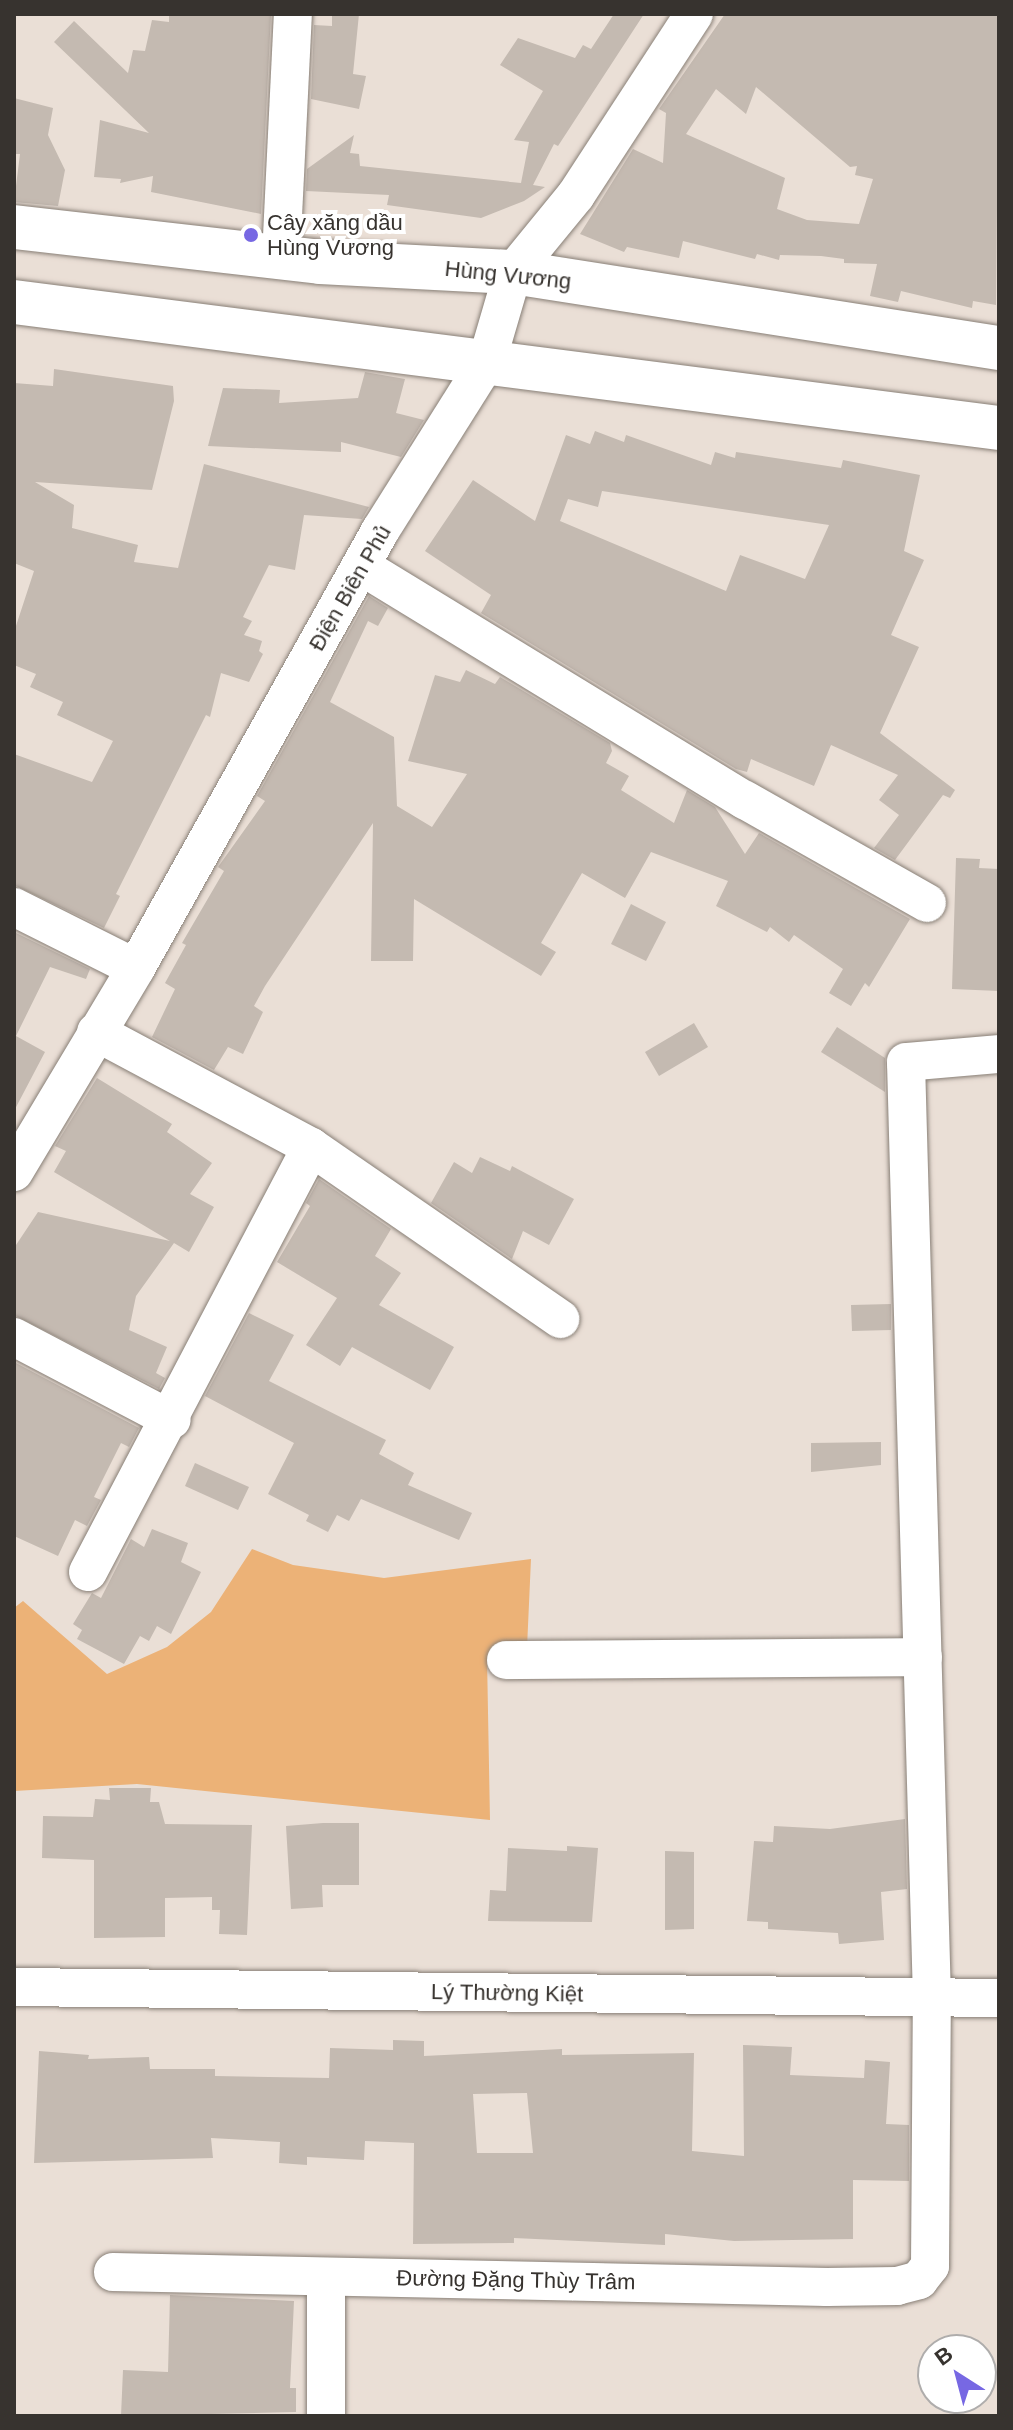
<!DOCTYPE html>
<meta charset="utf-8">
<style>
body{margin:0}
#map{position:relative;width:1013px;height:2430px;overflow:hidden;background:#eadfd6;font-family:Arial,sans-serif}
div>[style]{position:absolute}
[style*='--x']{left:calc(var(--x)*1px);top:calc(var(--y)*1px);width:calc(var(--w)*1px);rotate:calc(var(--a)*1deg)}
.green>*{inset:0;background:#ecb277}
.building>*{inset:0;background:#c4bab1}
.roads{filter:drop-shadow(0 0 2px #887f76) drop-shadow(0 0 2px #887f76)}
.minor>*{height:38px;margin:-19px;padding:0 19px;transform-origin:19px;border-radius:19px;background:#fff}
.major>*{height:44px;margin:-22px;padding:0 22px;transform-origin:22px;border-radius:22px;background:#fff}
.dots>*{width:22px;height:22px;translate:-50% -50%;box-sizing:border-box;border:4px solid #fff;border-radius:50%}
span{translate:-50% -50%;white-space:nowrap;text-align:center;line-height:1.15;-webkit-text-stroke:8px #fff;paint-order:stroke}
.poi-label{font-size:22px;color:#37332f}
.left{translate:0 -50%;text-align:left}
.street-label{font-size:22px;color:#37332f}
.frame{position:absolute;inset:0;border:16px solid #37332f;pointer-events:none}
.north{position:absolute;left:917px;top:2334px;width:80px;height:80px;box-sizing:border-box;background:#fff;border:2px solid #afadac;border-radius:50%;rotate:324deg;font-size:22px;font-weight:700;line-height:32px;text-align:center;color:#37332f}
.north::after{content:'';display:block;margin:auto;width:28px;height:36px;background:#7768e3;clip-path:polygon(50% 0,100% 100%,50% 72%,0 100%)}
</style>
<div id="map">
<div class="green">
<div style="clip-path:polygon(252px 1549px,293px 1565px,384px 1578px,531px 1559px,527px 1648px,487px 1657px,490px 1820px,137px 1784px,14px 1791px,14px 1608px,23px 1601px,107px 1674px,167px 1647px,211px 1612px)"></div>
</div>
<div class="building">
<div style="clip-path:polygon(169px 14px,271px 14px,261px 214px,151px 192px,153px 176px,120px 183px,121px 179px,94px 177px,100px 120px,149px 133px,54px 42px,74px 21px,128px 73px,133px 50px,145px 51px,152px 20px,169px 22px)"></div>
<div style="clip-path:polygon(332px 14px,359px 14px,353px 74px,366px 76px,359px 109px,311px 99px,314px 25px,332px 26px)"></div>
<div style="clip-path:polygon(614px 14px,644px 14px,558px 146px,554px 144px,533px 185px,545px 187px,524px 201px,481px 218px,387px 205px,389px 195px,306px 191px,307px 169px,354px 135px,350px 153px,359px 154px,360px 166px,521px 183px,529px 142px,514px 140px,543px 91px,500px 65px,518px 38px,575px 58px,583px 45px,591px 49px)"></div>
<div style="clip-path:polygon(evenodd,725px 14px,999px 14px,996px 305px,973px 301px,972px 308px,901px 291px,898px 302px,870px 296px,877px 264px,844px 263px,844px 259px,821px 256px,780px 255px,779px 260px,757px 254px,755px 259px,683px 241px,679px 258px,627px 247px,624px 252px,580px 234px,633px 149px,663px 163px,666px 113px,659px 109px,725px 14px,756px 87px,850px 167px,857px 166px,855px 175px,873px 179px,859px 224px,807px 220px,777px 209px,785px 178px,686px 134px,716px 89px,746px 114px,756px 87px)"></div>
<div style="clip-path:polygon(14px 98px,53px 108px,48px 135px,65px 170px,58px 206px,14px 202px,20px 154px,14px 154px)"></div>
<div style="clip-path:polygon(54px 369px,173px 386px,174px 401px,152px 490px,35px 482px,74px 505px,72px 528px,138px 545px,134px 562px,178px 568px,204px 464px,369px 507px,362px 519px,304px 515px,295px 570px,269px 565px,243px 617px,252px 621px,244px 635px,262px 641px,259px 651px,263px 654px,249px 682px,221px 673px,210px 717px,206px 715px,116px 894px,120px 896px,104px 928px,14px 885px,14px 754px,92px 782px,113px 741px,57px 715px,63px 702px,30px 687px,36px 674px,14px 665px,14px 632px,34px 571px,14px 563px,14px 383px,53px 386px)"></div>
<div style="clip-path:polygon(365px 372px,405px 379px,396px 413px,424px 420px,401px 457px,341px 442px,341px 452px,208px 446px,223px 388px,280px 390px,279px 403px,358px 398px)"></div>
<div style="clip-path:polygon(evenodd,595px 431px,624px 442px,626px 435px,711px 465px,715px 452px,735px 458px,736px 452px,841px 468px,843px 460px,920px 475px,904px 551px,924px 560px,891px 635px,919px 647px,880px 733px,955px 790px,950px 798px,943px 795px,895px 860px,874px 848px,899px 815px,879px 800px,898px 775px,831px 745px,814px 786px,751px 759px,747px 772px,736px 769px,481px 613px,491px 595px,425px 551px,473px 480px,535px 521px,566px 435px,590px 444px,595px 431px,602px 491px,829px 525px,805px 579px,740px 555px,726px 591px,560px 521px,568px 499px,598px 507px,602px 491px)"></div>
<div style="clip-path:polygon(369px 596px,388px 608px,378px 626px,368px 621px,330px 702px,394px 737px,397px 806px,432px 827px,467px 774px,408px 761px,435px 675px,460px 682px,466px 670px,495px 684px,500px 677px,610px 743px,612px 751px,606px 763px,629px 776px,621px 790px,674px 823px,687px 790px,715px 807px,745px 854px,759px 833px,910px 919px,869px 987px,865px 983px,851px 1006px,829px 993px,843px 969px,794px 935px,789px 942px,770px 927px,767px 932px,716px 906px,728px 881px,651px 852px,625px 898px,582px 873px,541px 943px,556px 952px,541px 976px,414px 899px,413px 961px,371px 961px,373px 823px,265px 986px,254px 1006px,263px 1012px,243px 1054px,228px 1047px,214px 1070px,152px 1037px,175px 989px,165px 983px,186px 945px,182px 943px,224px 871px,218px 867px,265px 801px,257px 796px)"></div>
<div style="clip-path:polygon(956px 858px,980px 859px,979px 868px,999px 869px,999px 991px,952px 989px)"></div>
<div style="clip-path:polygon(631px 904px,666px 922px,646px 961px,611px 944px)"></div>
<div style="clip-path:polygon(14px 932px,90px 969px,86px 979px,50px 967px,16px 1036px,45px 1052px,14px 1111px)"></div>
<div style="clip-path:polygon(694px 1023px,708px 1047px,659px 1076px,645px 1052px)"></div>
<div style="clip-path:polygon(837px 1027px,885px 1058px,885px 1092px,821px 1052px)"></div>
<div style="clip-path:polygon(97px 1078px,172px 1124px,167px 1132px,212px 1163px,190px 1194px,214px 1207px,189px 1252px,174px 1243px,136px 1296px,129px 1330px,167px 1347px,156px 1373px,165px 1378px,159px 1389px,14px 1315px,14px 1248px,38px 1212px,170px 1241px,54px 1172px,66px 1151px,55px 1146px)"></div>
<div style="clip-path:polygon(480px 1157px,510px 1171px,512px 1166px,574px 1199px,549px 1245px,523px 1231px,512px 1259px,431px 1203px,454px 1162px,472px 1173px)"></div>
<div style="clip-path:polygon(319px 1179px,391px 1229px,375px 1256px,401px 1273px,379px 1305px,454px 1347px,430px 1390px,352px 1347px,340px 1366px,306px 1345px,337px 1298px,277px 1262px,310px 1206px,306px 1203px)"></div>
<div style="clip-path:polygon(891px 1304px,891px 1330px,852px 1331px,851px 1305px)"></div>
<div style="clip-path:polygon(249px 1313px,294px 1335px,269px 1381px,386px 1440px,379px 1454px,414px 1473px,408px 1485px,472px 1513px,459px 1540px,361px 1499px,349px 1521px,337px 1515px,328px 1532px,306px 1521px,309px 1515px,268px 1494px,294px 1443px,205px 1396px)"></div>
<div style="clip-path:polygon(14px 1362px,139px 1428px,129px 1447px,121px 1443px,94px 1497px,101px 1500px,87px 1526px,75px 1520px,58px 1556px,14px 1536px)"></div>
<div style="clip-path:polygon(881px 1442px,881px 1465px,811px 1472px,811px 1443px)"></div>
<div style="clip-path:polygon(195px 1463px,249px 1487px,238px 1510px,185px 1486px)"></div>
<div style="clip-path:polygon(152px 1529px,188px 1543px,181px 1562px,201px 1572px,171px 1634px,157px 1626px,149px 1641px,140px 1636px,124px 1664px,77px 1639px,82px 1630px,73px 1624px,92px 1593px,101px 1598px,131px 1539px,144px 1547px)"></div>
<div style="clip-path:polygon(109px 1788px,151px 1788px,150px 1802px,159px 1802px,165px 1824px,252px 1825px,247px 1935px,219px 1934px,220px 1910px,212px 1910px,212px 1897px,165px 1898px,165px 1937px,94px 1938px,94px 1860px,42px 1858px,43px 1816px,93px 1817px,95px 1799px,110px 1800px)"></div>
<div style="clip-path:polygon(905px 1819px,907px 1889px,881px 1892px,884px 1940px,839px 1944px,838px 1933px,768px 1929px,768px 1922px,747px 1921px,754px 1841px,773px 1842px,774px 1826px,830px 1829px)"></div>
<div style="clip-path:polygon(323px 1823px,359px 1823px,359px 1885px,322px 1885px,323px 1907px,291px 1909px,286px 1826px)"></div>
<div style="clip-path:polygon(567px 1846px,598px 1848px,592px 1922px,488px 1921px,490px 1890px,506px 1891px,508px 1848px,567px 1851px)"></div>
<div style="clip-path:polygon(665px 1851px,694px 1852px,694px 1929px,665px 1930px)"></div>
<div style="clip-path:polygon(evenodd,393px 2040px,424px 2041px,424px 2056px,562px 2049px,562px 2055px,694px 2053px,692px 2151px,744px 2156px,743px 2045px,792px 2047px,790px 2075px,864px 2078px,865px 2060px,890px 2062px,886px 2124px,909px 2125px,909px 2181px,853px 2180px,853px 2239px,734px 2241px,665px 2234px,665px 2245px,514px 2238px,514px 2243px,413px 2244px,414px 2143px,365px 2141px,364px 2160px,307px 2157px,307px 2165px,279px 2163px,280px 2142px,211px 2138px,213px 2158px,34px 2163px,39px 2051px,89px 2055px,88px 2059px,149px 2057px,150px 2069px,215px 2069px,215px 2076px,329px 2078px,330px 2048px,393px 2050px,393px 2040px,527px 2093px,533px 2153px,477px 2153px,473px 2094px,527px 2093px)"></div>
<div style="clip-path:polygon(170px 2295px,294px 2301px,290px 2388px,296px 2388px,296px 2412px,121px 2416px,123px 2370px,168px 2372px)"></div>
</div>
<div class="roads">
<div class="minor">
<div style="--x:281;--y:257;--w:243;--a:-87.2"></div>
<div style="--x:361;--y:566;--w:450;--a:31.4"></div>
<div style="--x:745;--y:800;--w:209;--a:29.5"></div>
<div style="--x:14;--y:907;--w:136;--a:26.6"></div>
<div style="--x:96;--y:1032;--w:244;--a:28.1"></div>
<div style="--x:311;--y:1147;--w:303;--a:34.6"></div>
<div style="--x:14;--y:1172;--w:238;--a:-59.1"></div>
<div style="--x:136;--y:968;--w:501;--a:-60.82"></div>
<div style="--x:380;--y:531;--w:201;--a:-57.8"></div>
<div style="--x:487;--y:361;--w:93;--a:-73.7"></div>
<div style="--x:513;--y:272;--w:99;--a:-50.7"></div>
<div style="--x:576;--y:195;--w:216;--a:-56.9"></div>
<div style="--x:14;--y:1337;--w:178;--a:27.7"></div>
<div style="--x:88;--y:1572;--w:480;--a:-62.3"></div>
<div style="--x:506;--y:1660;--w:417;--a:-0.4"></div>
<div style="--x:14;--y:1987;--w:985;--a:0.64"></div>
<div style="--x:113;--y:2272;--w:714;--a:1.2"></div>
<div style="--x:827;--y:2287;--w:70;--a:-0.8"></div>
<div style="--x:897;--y:2286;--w:23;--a:-15"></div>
<div style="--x:919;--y:2280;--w:18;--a:-52"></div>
<div style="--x:930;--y:2266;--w:267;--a:-89.6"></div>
<div style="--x:932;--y:1999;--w:937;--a:-91.59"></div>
<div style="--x:906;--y:1062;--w:93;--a:-4.9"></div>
<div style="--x:326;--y:2416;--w:139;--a:-90"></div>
</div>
<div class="major">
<div style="--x:14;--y:227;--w:308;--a:6.5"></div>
<div style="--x:320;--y:262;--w:193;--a:3"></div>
<div style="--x:513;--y:272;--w:492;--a:8.9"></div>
<div style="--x:14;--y:302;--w:993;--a:7.29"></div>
</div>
</div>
<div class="dots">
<div style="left:251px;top:235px;background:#7768e3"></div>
</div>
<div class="poi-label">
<span class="left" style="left:267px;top:235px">Cây xăng dầu<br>Hùng Vương</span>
</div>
<div class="street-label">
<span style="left:508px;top:275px;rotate:6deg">Hùng Vương</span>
<span style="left:350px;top:588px;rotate:-60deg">Điện Biên Phủ</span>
<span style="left:507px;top:1993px;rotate:1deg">Lý Thường Kiệt</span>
<span style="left:516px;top:2280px;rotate:1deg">Đường Đặng Thùy Trâm</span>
</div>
<div class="frame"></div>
<div class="north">B</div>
</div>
